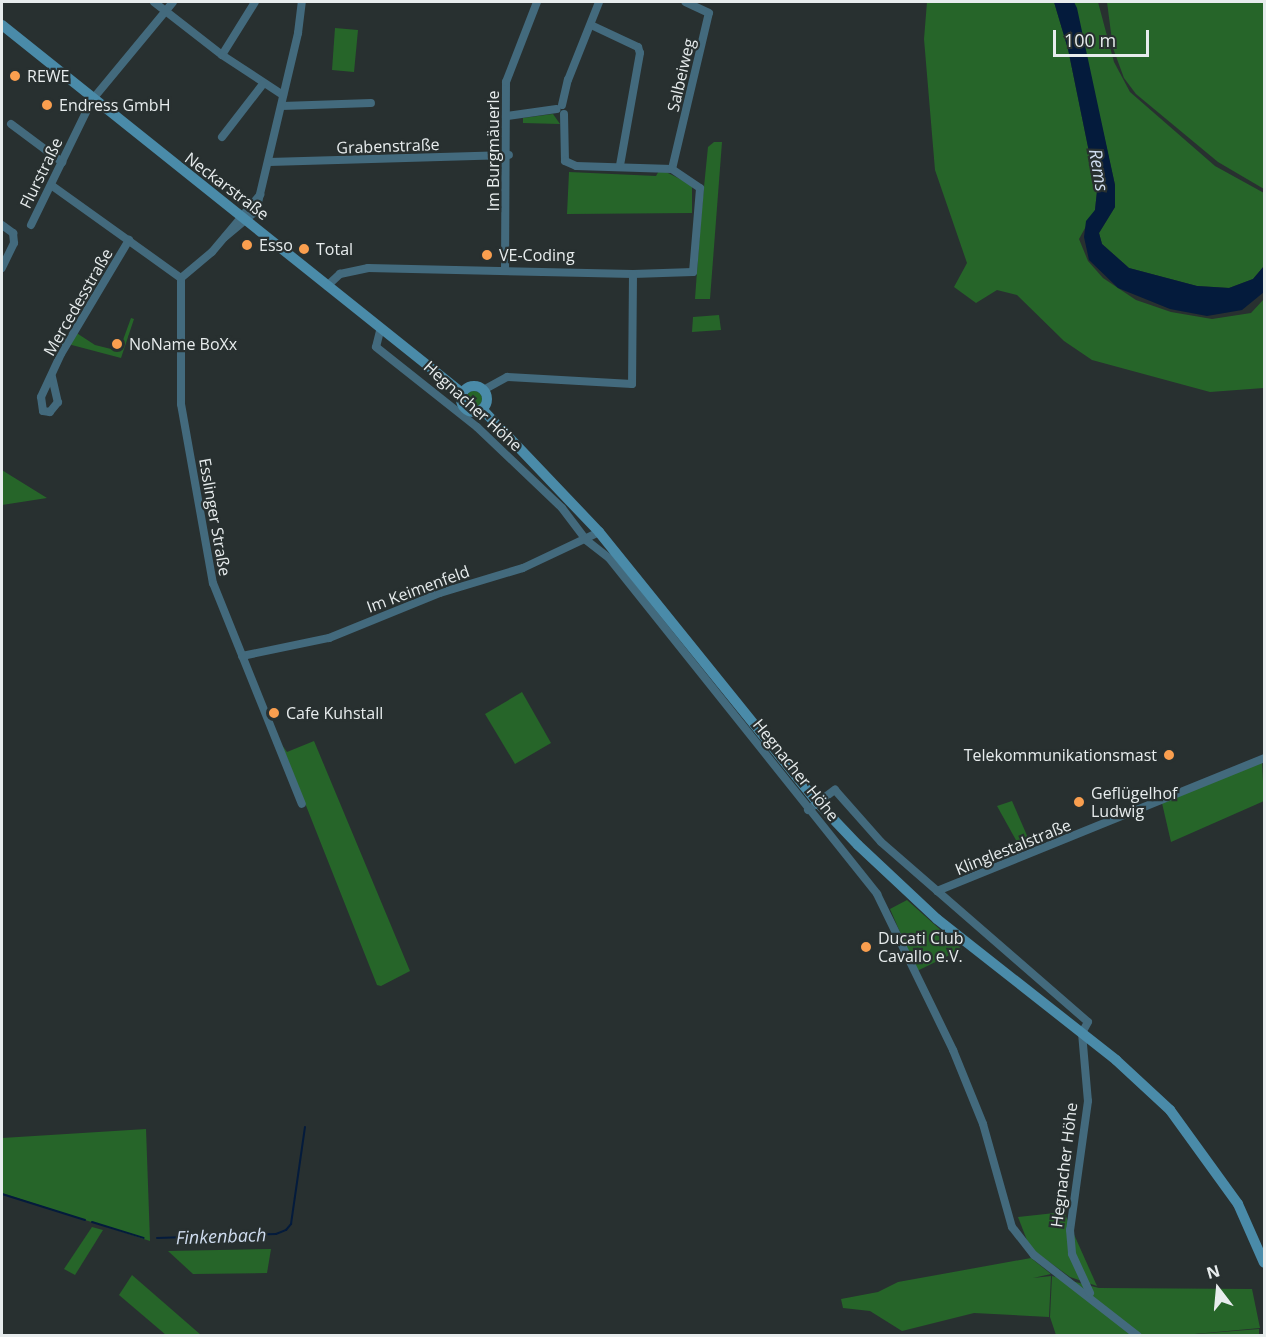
<!DOCTYPE html>
<meta charset="utf-8">
<style>
body{margin:0}
#map{position:relative;width:1266px;height:1337px;overflow:hidden;background:#283030;font-family:"Open Sans",sans-serif}
div>[style]{position:absolute}
[style*='--x']{left:calc(var(--x)*1px);top:calc(var(--y)*1px);width:calc(var(--w)*1px);rotate:calc(var(--a)*1deg)}
.green>*{inset:0;background:#266529}
.round{border-radius:50%}
.water>*{inset:0;background:#041b3c}
.stream>*{height:2px;margin:-1px;padding:0 1px;transform-origin:1px;border-radius:1px;background:#041b3c}
.minor>*{height:8px;margin:-4px;padding:0 4px;transform-origin:4px;border-radius:4px;background:#436a7d}
.secondary>*{height:10px;margin:-5px;padding:0 5px;transform-origin:5px;border-radius:5px;background:#4a8ba9}
.secondary>.ring{margin:-5px;padding:0;box-sizing:content-box;background:none;border:10px solid #4a8ba9;border-radius:50%}
.dots>*{width:16px;height:16px;translate:-50% -50%;box-sizing:border-box;border:3px solid #283030;border-radius:50%}
span{translate:-50% -50%;white-space:nowrap;text-align:center;line-height:1.15;-webkit-text-stroke:4.5px #283030;paint-order:stroke}
.street-label{font-size:16px;color:#e7eced}
.poi-label{font-size:16px;color:#e7eced}
.left{translate:0 -50%;text-align:left}
.right{translate:-100% -50%;text-align:right}
.water-label{font-size:18px;color:#cfdcef;font-style:italic}
.frame{position:absolute;inset:0;border:3px solid #e7eced;pointer-events:none}
.north{position:absolute;left:1188px;top:1259px;width:60px;height:60px;-webkit-text-stroke:4px #283030;paint-order:stroke;rotate:344deg;font-size:16px;font-weight:700;line-height:24px;text-align:center;color:#e7eced}
.north::after{content:'';display:block;margin:auto;width:21px;height:27px;background:#e7eced;clip-path:polygon(50% 0,100% 100%,50% 72%,0 100%)}
.scale{position:absolute;left:1053px;top:30px;width:96px;height:27px;box-sizing:border-box;border:3px solid #e7eced;border-top:0;padding-left:8px;font-size:18px;line-height:21px;white-space:nowrap;color:#e7eced;-webkit-text-stroke:4px #283030;paint-order:stroke}
</style>
<div id="map">
<div class="green">
<div style="clip-path:polygon(927px 2px,1054px 2px,1068px 49px,1097px 191px,1095px 210px,1079px 239px,1088px 261px,1103px 278px,1136px 300px,1171px 312px,1212px 319px,1251px 313px,1264px 299px,1264px 388px,1210px 392px,1092px 360px,1064px 341px,1017px 295px,997px 290px,976px 303px,954px 287px,967px 263px,935px 170px,924px 39px)"></div>
<div style="clip-path:polygon(1074px 2px,1098px 2px,1114px 62px,1130px 92px,1215px 166px,1264px 193px,1264px 266px,1253px 279px,1229px 288px,1197px 286px,1129px 268px,1102px 244px,1099px 233px,1115px 207px,1115px 185px)"></div>
<div style="clip-path:polygon(1107px 2px,1264px 2px,1264px 189px,1218px 162px,1136px 94px,1124px 78px,1113px 48px)"></div>
<div style="clip-path:polygon(335px 28px,358px 30px,354px 72px,332px 70px)"></div>
<div style="clip-path:polygon(553px 114px,560px 124px,523px 123px,523px 118px)"></div>
<div style="clip-path:polygon(714px 142px,722px 142px,710px 299px,695px 299px,701px 217px,708px 147px)"></div>
<div style="clip-path:polygon(660px 169px,692px 185px,692px 213px,567px 214px,569px 172px,656px 176px)"></div>
<div style="clip-path:polygon(719px 315px,721px 330px,692px 332px,693px 317px)"></div>
<div style="clip-path:polygon(131px 318px,134px 319px,121px 358px,68px 344px,75px 332px,95px 345px,119px 351px)"></div>
<div class="round" style="left:466px;top:391px;width:16px;height:16px"></div>
<div style="clip-path:polygon(2px 470px,5px 472px,47px 498px,2px 505px)"></div>
<div style="clip-path:polygon(522px 692px,551px 743px,515px 764px,485px 714px)"></div>
<div style="clip-path:polygon(314px 741px,410px 971px,381px 986px,377px 985px,282px 745px,287px 752px)"></div>
<div style="clip-path:polygon(1262px 762px,1264px 801px,1171px 842px,1162px 803px)"></div>
<div style="clip-path:polygon(1012px 801px,1032px 847px,1022px 851px,997px 806px)"></div>
<div style="clip-path:polygon(907px 900px,962px 949px,917px 971px,890px 909px)"></div>
<div style="clip-path:polygon(146px 1129px,150px 1241px,2px 1193px,2px 1138px)"></div>
<div style="clip-path:polygon(1064px 1212px,1097px 1286px,1070px 1277px,1030px 1248px,1018px 1217px)"></div>
<div style="clip-path:polygon(92px 1227px,103px 1230px,75px 1275px,64px 1269px)"></div>
<div style="clip-path:polygon(271px 1249px,267px 1273px,193px 1274px,168px 1251px)"></div>
<div style="clip-path:polygon(1031px 1258px,1051px 1274px,1033px 1278px,1051px 1276px,1049px 1317px,974px 1313px,902px 1331px,870px 1311px,843px 1308px,841px 1299px,878px 1292px,898px 1282px)"></div>
<div style="clip-path:polygon(132px 1275px,201px 1335px,166px 1335px,119px 1295px)"></div>
<div style="clip-path:polygon(1052px 1276px,1099px 1288px,1252px 1289px,1260px 1328px,1173px 1336px,1056px 1335px,1050px 1317px)"></div>
<div style="clip-path:polygon(1259px 1329px,1259px 1335px,1185px 1335px)"></div>
</div>
<div class="water">
<div style="clip-path:polygon(1054px 2px,1074px 2px,1077px 8px,1115px 185px,1115px 207px,1099px 233px,1102px 244px,1129px 268px,1197px 286px,1229px 288px,1253px 279px,1264px 266px,1264px 292px,1242px 310px,1207px 316px,1170px 309px,1118px 288px,1089px 260px,1084px 237px,1086px 221px,1095px 210px,1097px 191px,1068px 49px)"></div>
</div>
<div class="stream">
<div style="--x:2;--y:1194;--w:87;--a:17.4"></div>
<div style="--x:92;--y:1222;--w:54;--a:17.1"></div>
<div style="--x:157;--y:1238;--w:119;--a:-1.9"></div>
<div style="--x:276;--y:1234;--w:11;--a:-22"></div>
<div style="--x:286;--y:1230;--w:8;--a:-50"></div>
<div style="--x:291;--y:1224;--w:98;--a:-81.8"></div>
</div>
<div class="minor">
<div style="--x:154;--y:2;--w:86;--a:37.9"></div>
<div style="--x:222;--y:55;--w:73;--a:33.3"></div>
<div style="--x:591;--y:25;--w:52;--a:25.1"></div>
<div style="--x:638;--y:47;--w:6;--a:72"></div>
<div style="--x:640;--y:53;--w:114;--a:100.1"></div>
<div style="--x:222;--y:55;--w:62;--a:-58.1"></div>
<div style="--x:562;--y:105;--w:26;--a:-77"></div>
<div style="--x:568;--y:80;--w:84;--a:-68.3"></div>
<div style="--x:282;--y:106;--w:89;--a:-1.9"></div>
<div style="--x:564;--y:114;--w:47;--a:88.8"></div>
<div style="--x:565;--y:161;--w:12;--a:24"></div>
<div style="--x:576;--y:166;--w:96;--a:1.8"></div>
<div style="--x:507;--y:116;--w:50;--a:-8"></div>
<div style="--x:11;--y:124;--w:64;--a:36.7"></div>
<div style="--x:222;--y:137;--w:67;--a:-52.3"></div>
<div style="--x:269;--y:162;--w:240;--a:-1.7"></div>
<div style="--x:672;--y:169;--w:160;--a:-76.7"></div>
<div style="--x:709;--y:13;--w:26;--a:-155"></div>
<div style="--x:51;--y:185;--w:160;--a:35.6"></div>
<div style="--x:2;--y:225;--w:14;--a:36"></div>
<div style="--x:13;--y:233;--w:10;--a:84"></div>
<div style="--x:14;--y:243;--w:28;--a:116"></div>
<div style="--x:31;--y:225;--w:139;--a:-64"></div>
<div style="--x:92;--y:100;--w:127;--a:-50.4"></div>
<div style="--x:225;--y:237;--w:40;--a:-40"></div>
<div style="--x:256;--y:211;--w:183;--a:-76.7"></div>
<div style="--x:298;--y:33;--w:31;--a:-83"></div>
<div style="--x:505;--y:271;--w:189;--a:-89.7"></div>
<div style="--x:506;--y:82;--w:86;--a:-68.8"></div>
<div style="--x:633;--y:274;--w:60;--a:-1.9"></div>
<div style="--x:693;--y:272;--w:84;--a:-85.2"></div>
<div style="--x:700;--y:188;--w:34;--a:-146"></div>
<div style="--x:181;--y:278;--w:126;--a:90"></div>
<div style="--x:181;--y:404;--w:182;--a:79.9"></div>
<div style="--x:213;--y:583;--w:238;--a:68.1"></div>
<div style="--x:181;--y:278;--w:40;--a:-40"></div>
<div style="--x:212;--y:252;--w:75;--a:-49.9"></div>
<div style="--x:327;--y:286;--w:18;--a:-43"></div>
<div style="--x:340;--y:274;--w:29;--a:-12"></div>
<div style="--x:368;--y:268;--w:265;--a:1.3"></div>
<div style="--x:633;--y:274;--w:110;--a:90.5"></div>
<div style="--x:632;--y:384;--w:125;--a:-176.8"></div>
<div style="--x:507;--y:377;--w:26;--a:151"></div>
<div style="--x:380;--y:331;--w:16;--a:104"></div>
<div style="--x:376;--y:347;--w:129;--a:38.4"></div>
<div style="--x:477;--y:427;--w:117;--a:43.6"></div>
<div style="--x:562;--y:508;--w:40;--a:53"></div>
<div style="--x:586;--y:540;--w:29;--a:38"></div>
<div style="--x:609;--y:558;--w:430;--a:51.4"></div>
<div style="--x:877;--y:894;--w:174;--a:64"></div>
<div style="--x:953;--y:1050;--w:80;--a:67.9"></div>
<div style="--x:983;--y:1124;--w:107;--a:74.3"></div>
<div style="--x:1012;--y:1227;--w:36;--a:52"></div>
<div style="--x:1034;--y:1255;--w:132;--a:37.9"></div>
<div style="--x:52;--y:377;--w:26;--a:77"></div>
<div style="--x:58;--y:402;--w:13;--a:129"></div>
<div style="--x:50;--y:412;--w:7;--a:-172"></div>
<div style="--x:43;--y:411;--w:14;--a:-98"></div>
<div style="--x:41;--y:397;--w:47;--a:-65.1"></div>
<div style="--x:61;--y:354;--w:133;--a:-59.2"></div>
<div style="--x:242;--y:656;--w:89;--a:-11.7"></div>
<div style="--x:329;--y:638;--w:120;--a:-22.1"></div>
<div style="--x:440;--y:593;--w:87;--a:-16.8"></div>
<div style="--x:523;--y:568;--w:84;--a:-25.3"></div>
<div style="--x:808;--y:810;--w:34;--a:-37"></div>
<div style="--x:835;--y:790;--w:69;--a:48.5"></div>
<div style="--x:881;--y:842;--w:274;--a:41"></div>
<div style="--x:1088;--y:1022;--w:13;--a:119"></div>
<div style="--x:1082;--y:1033;--w:68;--a:85"></div>
<div style="--x:1088;--y:1101;--w:130;--a:97.9"></div>
<div style="--x:1070;--y:1230;--w:24;--a:85"></div>
<div style="--x:1072;--y:1254;--w:43;--a:65.2"></div>
<div style="--x:937;--y:891;--w:353;--a:-22.1"></div>
</div>
<div class="secondary">
<div style="--x:2;--y:25;--w:589;--a:38.66"></div>
<div class="ring" style="left:461px;top:386px;width:16px;height:16px"></div>
<div style="--x:482;--y:409;--w:170;--a:46.4"></div>
<div style="--x:599;--y:532;--w:347;--a:51.1"></div>
<div style="--x:817;--y:802;--w:59;--a:46.4"></div>
<div style="--x:858;--y:845;--w:108;--a:43.1"></div>
<div style="--x:937;--y:919;--w:228;--a:38.2"></div>
<div style="--x:1116;--y:1060;--w:74;--a:42.8"></div>
<div style="--x:1170;--y:1110;--w:116;--a:54.1"></div>
<div style="--x:1238;--y:1204;--w:64;--a:66.2"></div>
</div>
<div class="dots">
<div style="left:15px;top:76px;background:#fa9f4f"></div>
<div style="left:47px;top:105px;background:#fa9f4f"></div>
<div style="left:247px;top:245px;background:#fa9f4f"></div>
<div style="left:304px;top:249px;background:#fa9f4f"></div>
<div style="left:487px;top:255px;background:#fa9f4f"></div>
<div style="left:117px;top:344px;background:#fa9f4f"></div>
<div style="left:274px;top:713px;background:#fa9f4f"></div>
<div style="left:1169px;top:755px;background:#fa9f4f"></div>
<div style="left:1079px;top:802px;background:#fa9f4f"></div>
<div style="left:866px;top:947px;background:#fa9f4f"></div>
</div>
<div class="street-label">
<span style="left:681px;top:75px;rotate:-77deg">Salbeiweg</span>
<span style="left:388px;top:146px;rotate:-2deg">Grabenstraße</span>
<span style="left:493px;top:151px;rotate:-90deg">Im Burgmäuerle</span>
<span style="left:41px;top:173px;rotate:-64deg">Flurstraße</span>
<span style="left:227px;top:186px;rotate:37deg">Neckarstraße</span>
<span style="left:78px;top:302px;rotate:-60deg">Mercedesstraße</span>
<span style="left:473px;top:406px;rotate:42deg">Hegnacher Höhe</span>
<span style="left:215px;top:517px;rotate:80deg">Esslinger Straße</span>
<span style="left:418px;top:589px;rotate:-20deg">Im Keimenfeld</span>
<span style="left:796px;top:770px;rotate:51deg">Hegnacher Höhe</span>
<span style="left:1013px;top:847px;rotate:-22deg">Klinglestalstraße</span>
<span style="left:1064px;top:1165px;rotate:-83deg">Hegnacher Höhe</span>
</div>
<div class="poi-label">
<span class="left" style="left:27px;top:76px">REWE</span>
<span class="left" style="left:59px;top:105px">Endress GmbH</span>
<span class="left" style="left:259px;top:245px">Esso</span>
<span class="left" style="left:316px;top:249px">Total</span>
<span class="left" style="left:499px;top:255px">VE-Coding</span>
<span class="left" style="left:129px;top:344px">NoName BoXx</span>
<span class="left" style="left:286px;top:713px">Cafe Kuhstall</span>
<span class="right" style="left:1157px;top:755px">Telekommunikationsmast</span>
<span class="left" style="left:1091px;top:802px">Geflügelhof<br>Ludwig</span>
<span class="left" style="left:878px;top:947px">Ducati Club<br>Cavallo e.V.</span>
</div>
<div class="water-label">
<span style="left:1099px;top:170px;rotate:80deg">Rems</span>
<span style="left:221px;top:1236px;rotate:-2deg">Finkenbach</span>
</div>
<div class="frame"></div>
<div class="north">N</div>
<div class="scale">100 m</div>
</div>
